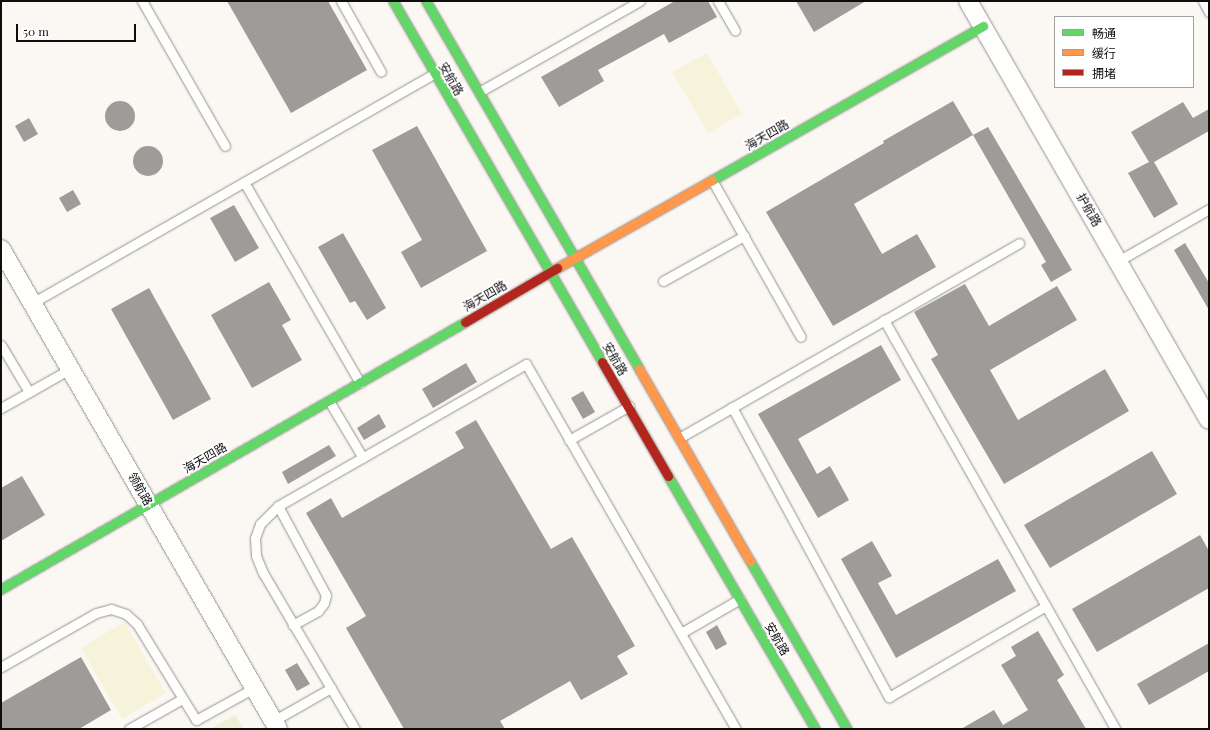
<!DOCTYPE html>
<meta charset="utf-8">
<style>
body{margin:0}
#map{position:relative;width:1210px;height:730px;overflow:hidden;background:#fbf7f2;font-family:"Playfair Display","Noto Sans SC",serif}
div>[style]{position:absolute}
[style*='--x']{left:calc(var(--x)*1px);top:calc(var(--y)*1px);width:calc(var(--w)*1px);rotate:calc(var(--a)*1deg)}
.green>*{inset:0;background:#edf0d2}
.pitch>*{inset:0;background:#f5f4db}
.building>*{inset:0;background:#9f9b98}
.round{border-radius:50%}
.roads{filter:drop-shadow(0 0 1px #959391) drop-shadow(0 0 1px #959391)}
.lane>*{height:9px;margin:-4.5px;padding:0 4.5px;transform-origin:4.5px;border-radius:4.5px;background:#fefefd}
.street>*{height:18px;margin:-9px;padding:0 9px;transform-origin:9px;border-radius:9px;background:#fefefd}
.fast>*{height:9px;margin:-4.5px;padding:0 4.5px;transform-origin:4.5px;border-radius:4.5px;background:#63d668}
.slow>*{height:9px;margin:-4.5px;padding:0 4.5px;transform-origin:4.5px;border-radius:4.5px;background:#ff974d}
.jam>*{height:9px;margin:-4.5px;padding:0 4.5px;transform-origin:4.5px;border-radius:4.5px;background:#b3261e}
span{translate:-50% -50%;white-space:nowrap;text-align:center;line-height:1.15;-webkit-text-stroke:4px #fff;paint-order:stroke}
.street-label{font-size:12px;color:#0e0e0e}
.frame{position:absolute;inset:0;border:2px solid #0e0e0e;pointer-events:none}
.legend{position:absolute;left:1054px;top:16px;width:140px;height:72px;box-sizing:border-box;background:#fff;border:1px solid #9f9f9f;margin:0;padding:5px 7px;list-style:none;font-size:12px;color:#0e0e0e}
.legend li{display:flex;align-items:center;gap:8px;height:20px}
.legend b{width:20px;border:1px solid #9f9f9f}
.scale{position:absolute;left:16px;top:24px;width:120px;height:18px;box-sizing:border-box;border:2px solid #0e0e0e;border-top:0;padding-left:5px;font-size:12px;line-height:14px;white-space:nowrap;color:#0e0e0e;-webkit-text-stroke:3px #fff;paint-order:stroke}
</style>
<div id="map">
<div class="green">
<div style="clip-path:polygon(235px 715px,244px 729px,210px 729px)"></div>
</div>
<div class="pitch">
<div style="clip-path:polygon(707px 53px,742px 114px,708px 133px,672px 72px)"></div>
<div style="clip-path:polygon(124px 622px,166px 693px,122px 719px,81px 648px)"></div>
</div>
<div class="building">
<div style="clip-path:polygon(227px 1px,328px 1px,367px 70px,291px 113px)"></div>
<div style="clip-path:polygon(675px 1px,708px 1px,717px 17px,669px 43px,664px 34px,598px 70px,604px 81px,559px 107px,541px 77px)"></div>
<div style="clip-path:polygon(796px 1px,866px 1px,814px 32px)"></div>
<div style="clip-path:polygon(953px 101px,973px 135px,854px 204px,882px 254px,917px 234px,936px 267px,833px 326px,766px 212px,884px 143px,883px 141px)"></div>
<div class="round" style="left:105px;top:101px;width:30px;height:30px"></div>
<div style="clip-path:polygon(1183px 102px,1193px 118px,1209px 109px,1209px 131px,1154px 162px,1178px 204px,1154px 218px,1128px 173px,1149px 162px,1131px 132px)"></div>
<div style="clip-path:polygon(29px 118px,38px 134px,24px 142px,15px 126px)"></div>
<div style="clip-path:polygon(417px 126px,487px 251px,421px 288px,401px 252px,422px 240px,372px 150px)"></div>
<div style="clip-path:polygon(988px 127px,1072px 270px,1051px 282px,1041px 265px,1046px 262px,973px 135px)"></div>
<div class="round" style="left:133px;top:146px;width:30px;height:30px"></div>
<div style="clip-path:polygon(73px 190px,81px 204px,67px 212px,59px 198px)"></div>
<div style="clip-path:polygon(234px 205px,259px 248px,235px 262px,210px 218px)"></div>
<div style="clip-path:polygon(343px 233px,386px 308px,367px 320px,355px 301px,350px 303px,318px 247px)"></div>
<div style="clip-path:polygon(1185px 243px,1209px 283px,1209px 310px,1174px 250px)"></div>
<div style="clip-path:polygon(269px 282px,291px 320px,282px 325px,302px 360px,252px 388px,211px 315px)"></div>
<div style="clip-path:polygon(965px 284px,989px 326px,1057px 286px,1077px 320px,990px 370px,1018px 420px,1105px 369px,1129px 411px,1004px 484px,931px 359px,938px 355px,914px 312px)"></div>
<div style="clip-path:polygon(149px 288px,211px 399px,173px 420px,111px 309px)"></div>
<div style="clip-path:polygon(881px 345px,901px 380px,798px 439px,817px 474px,830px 466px,849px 500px,818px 518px,758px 414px)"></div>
<div style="clip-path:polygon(466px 363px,477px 382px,433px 408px,422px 389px)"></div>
<div style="clip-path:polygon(583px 391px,595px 412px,583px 419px,571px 398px)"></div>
<div style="clip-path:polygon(379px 414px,386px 427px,364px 440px,357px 428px)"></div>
<div style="clip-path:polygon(476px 420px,551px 549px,572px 537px,635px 646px,617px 656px,628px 674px,581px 700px,570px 681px,500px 721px,505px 729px,404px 729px,346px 628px,366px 616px,306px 513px,331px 498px,342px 518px,464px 448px,455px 432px)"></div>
<div style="clip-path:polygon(329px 445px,336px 456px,288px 484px,282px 472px)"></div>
<div style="clip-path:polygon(1152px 451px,1177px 494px,1050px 568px,1024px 525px)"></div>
<div style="clip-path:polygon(22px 476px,45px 515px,1px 541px,1px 488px)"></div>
<div style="clip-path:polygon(1200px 535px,1209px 551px,1209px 588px,1097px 652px,1072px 609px)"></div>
<div style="clip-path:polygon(872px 541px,892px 576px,878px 583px,896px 615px,998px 559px,1016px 591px,896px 658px,841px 559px)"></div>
<div style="clip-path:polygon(717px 625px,727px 644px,716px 650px,706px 632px)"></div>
<div style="clip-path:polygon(1038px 631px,1064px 675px,1057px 680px,1086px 729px,961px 729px,994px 710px,1003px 725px,1028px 710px,1001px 665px,1016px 656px,1011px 647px)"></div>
<div style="clip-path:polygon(1209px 643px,1209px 671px,1149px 705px,1137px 684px)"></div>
<div style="clip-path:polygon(81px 657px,111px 710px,79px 729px,1px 729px,1px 703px)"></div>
<div style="clip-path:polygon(297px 663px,310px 684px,297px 691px,285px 670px)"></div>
</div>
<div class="roads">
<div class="lane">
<div style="--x:142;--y:1;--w:167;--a:60.2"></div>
<div style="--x:341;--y:1;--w:81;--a:60.6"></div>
<div style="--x:718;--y:1;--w:34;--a:60"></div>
<div style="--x:1203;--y:1;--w:13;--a:61"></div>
<div style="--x:479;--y:92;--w:185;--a:-29.5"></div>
<div style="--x:712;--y:180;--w:180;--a:60.5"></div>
<div style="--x:244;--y:182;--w:232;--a:60"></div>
<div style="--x:1118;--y:261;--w:105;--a:-29.7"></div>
<div style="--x:663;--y:281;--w:93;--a:-29.1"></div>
<div style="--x:32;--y:303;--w:463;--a:-29.7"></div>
<div style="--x:884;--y:320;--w:470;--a:60.5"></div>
<div style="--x:1;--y:345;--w:55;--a:59.2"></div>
<div style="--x:329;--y:401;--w:66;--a:59.2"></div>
<div style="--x:732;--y:407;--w:330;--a:61.6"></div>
<div style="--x:889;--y:697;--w:181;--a:-30.1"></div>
<div style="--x:1;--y:408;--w:79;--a:-29.5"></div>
<div style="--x:679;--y:438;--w:392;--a:-29.8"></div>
<div style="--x:569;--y:440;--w:69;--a:-29.5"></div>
<div style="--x:278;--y:506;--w:101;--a:61.7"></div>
<div style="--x:326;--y:595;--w:8;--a:104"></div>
<div style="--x:324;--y:603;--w:10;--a:127"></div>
<div style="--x:318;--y:611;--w:29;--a:151"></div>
<div style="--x:681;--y:633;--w:68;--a:-30"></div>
<div style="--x:1;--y:667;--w:109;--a:-29.6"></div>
<div style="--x:96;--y:613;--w:16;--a:-15"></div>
<div style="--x:111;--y:609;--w:16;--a:18"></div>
<div style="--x:126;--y:614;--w:15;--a:42"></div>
<div style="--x:137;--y:624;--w:113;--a:58.4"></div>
<div style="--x:196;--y:720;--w:66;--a:-28.9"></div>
<div style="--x:273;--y:721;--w:67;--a:-29.6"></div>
<div style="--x:129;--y:729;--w:61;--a:-29.5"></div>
<div style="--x:355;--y:729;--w:181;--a:-120.5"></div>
<div style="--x:263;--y:573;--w:18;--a:-112"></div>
<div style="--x:256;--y:556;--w:18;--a:-93"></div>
<div style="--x:255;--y:538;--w:15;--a:-70"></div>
<div style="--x:260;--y:524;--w:25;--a:-45"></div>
<div style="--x:278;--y:506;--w:286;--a:-29.8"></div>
<div style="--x:526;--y:364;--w:421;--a:60.1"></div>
</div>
<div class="street">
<div style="--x:968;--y:1;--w:483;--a:60.1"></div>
<div style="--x:1;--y:249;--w:554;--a:60.01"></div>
</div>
<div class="fast">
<div style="--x:393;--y:1;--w:417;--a:59.9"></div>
<div style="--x:426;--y:1;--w:425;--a:59.9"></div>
<div style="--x:712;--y:180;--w:312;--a:-29.6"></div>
<div style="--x:668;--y:476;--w:293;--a:59.8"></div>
<div style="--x:750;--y:561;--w:194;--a:60"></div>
<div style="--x:1;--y:589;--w:535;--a:-29.92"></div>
</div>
<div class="slow">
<div style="--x:557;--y:268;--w:178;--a:-29.6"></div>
<div style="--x:639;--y:369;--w:222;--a:60"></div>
</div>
<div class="jam">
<div style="--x:465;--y:322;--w:107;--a:-30.4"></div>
<div style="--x:602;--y:362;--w:132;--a:59.9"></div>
</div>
</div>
<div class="street-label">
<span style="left:451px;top:79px;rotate:60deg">安航路</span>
<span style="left:767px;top:135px;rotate:-30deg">海天四路</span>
<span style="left:1089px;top:210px;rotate:60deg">护航路</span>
<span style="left:485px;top:296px;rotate:-30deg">海天四路</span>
<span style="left:615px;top:359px;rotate:60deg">安航路</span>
<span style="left:205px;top:458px;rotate:-30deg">海天四路</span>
<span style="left:140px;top:489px;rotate:60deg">领航路</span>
<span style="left:777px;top:639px;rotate:60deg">安航路</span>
</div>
<div class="frame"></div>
<ul class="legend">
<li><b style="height:5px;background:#63d668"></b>畅通</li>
<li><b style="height:5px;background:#ff974d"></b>缓行</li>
<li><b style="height:5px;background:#b3261e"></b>拥堵</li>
</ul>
<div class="scale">50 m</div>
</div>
